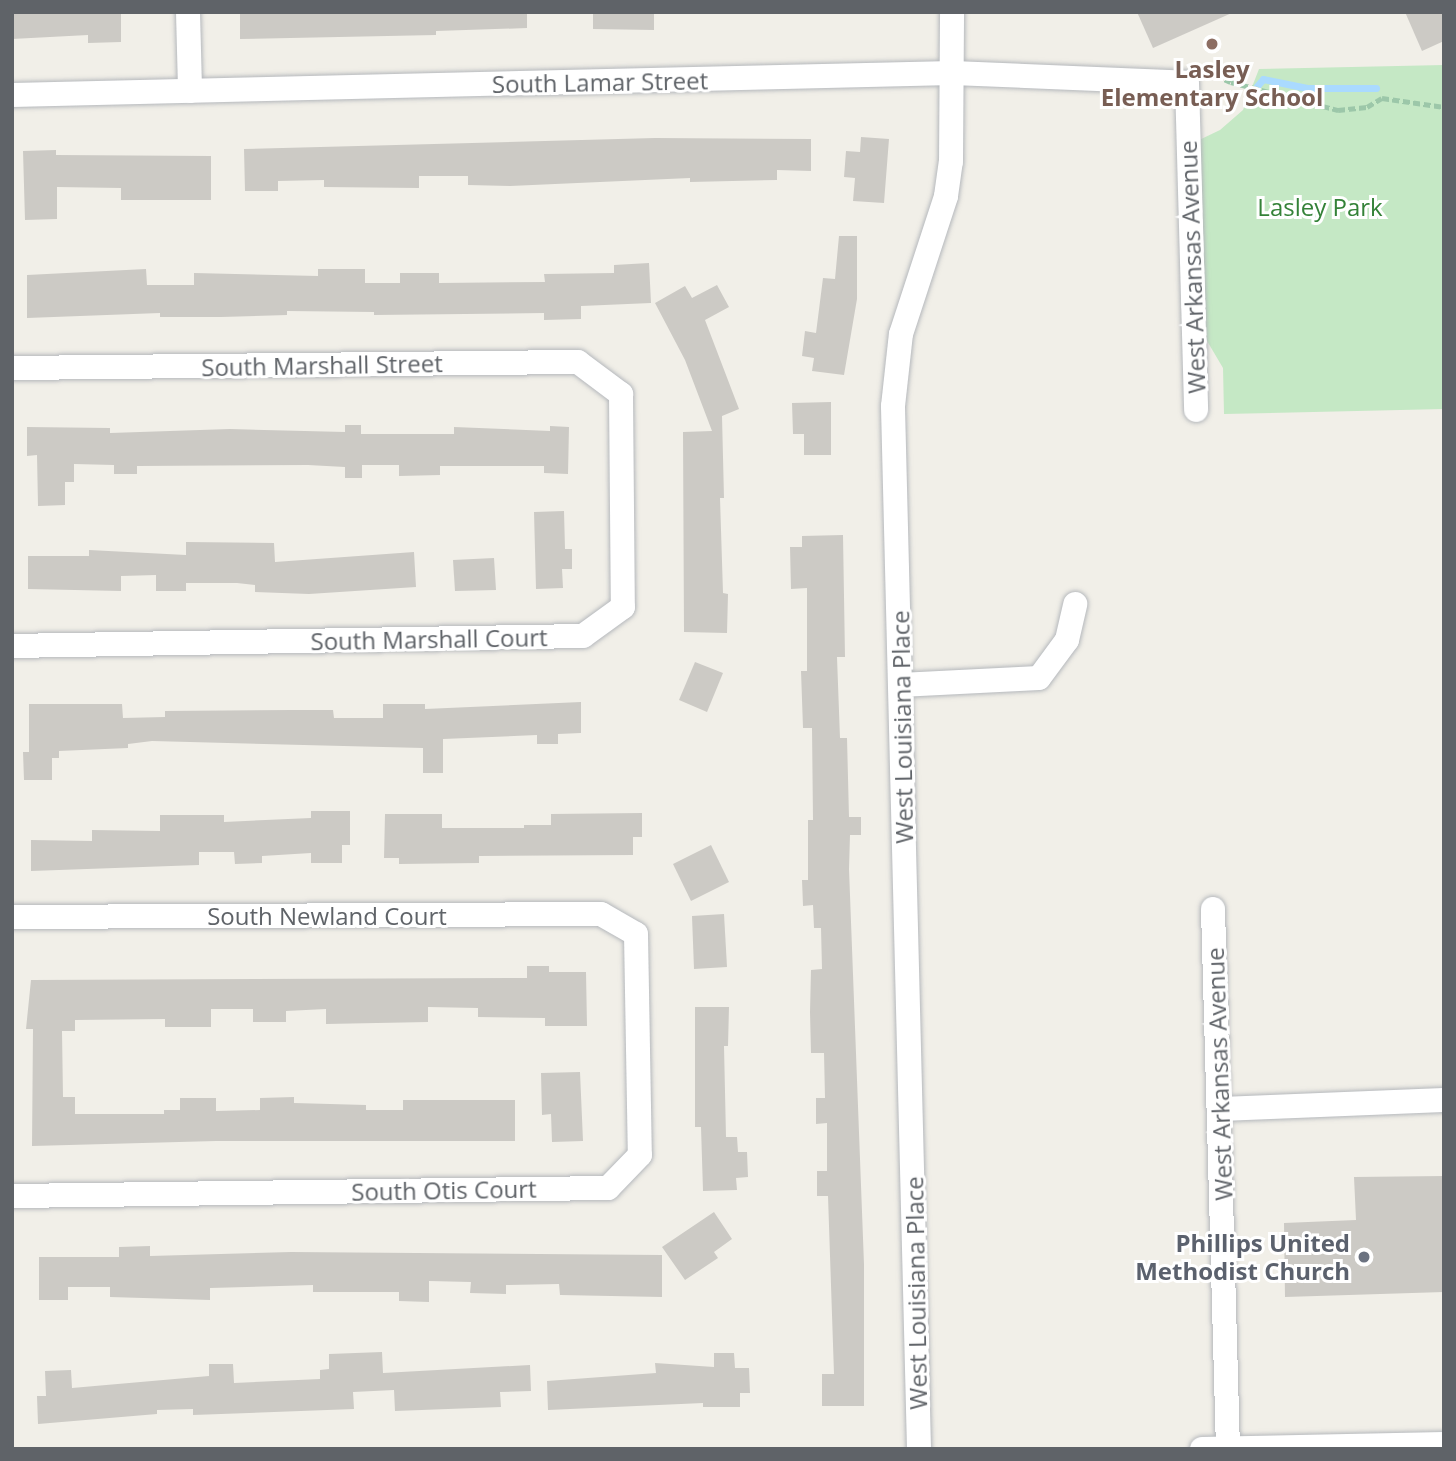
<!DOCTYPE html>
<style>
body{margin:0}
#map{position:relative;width:1456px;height:1461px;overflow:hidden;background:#f1efe8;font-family:"Open Sans",sans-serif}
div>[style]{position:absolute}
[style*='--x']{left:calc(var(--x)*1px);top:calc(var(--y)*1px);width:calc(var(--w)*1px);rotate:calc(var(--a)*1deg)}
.green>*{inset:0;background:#c5e8c5}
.stream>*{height:7px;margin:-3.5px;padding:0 3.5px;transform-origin:3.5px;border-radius:3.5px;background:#aadaff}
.building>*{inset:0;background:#cccac5}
.path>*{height:4.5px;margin-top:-2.25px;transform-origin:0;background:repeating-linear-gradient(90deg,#9cc7a9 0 7px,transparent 0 10.5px)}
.roads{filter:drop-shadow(0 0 2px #b5b8bc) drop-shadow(0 0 2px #b5b8bc)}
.minor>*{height:24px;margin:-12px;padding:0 12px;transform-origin:12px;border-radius:12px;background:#fff}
.dots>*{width:19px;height:19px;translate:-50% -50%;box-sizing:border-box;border:4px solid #fff;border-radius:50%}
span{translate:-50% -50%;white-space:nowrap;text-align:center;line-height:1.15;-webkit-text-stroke:6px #fff;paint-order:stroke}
.education-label{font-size:24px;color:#785e54;font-weight:700}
.street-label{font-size:24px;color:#5f6368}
.park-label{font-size:24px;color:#348238}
.worship-label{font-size:24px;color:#5b616d;font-weight:700}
.right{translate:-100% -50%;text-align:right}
.frame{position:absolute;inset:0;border:14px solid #5f6368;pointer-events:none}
</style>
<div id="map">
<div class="green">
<div style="clip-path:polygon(1444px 65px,1444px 409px,1224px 414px,1223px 368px,1200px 329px,1195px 142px,1220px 130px,1243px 110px,1259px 69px)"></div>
</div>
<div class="stream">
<div style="--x:1257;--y:86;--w:9;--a:-49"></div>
<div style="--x:1263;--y:79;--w:45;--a:11.6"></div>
<div style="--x:1307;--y:88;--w:69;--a:0"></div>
</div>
<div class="building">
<div style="clip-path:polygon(12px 12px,121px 12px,121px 42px,88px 43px,88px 35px,12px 39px)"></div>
<div style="clip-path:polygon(240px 12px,527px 12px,527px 28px,436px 31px,436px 35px,240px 39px)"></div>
<div style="clip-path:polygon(593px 12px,654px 12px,654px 30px,593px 29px)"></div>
<div style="clip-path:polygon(1137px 12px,1234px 12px,1153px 48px)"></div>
<div style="clip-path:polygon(1405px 12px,1444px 12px,1444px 41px,1422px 51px)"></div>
<div style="clip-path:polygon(861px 137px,889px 139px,884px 203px,853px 201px,855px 178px,844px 177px,846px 151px,860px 152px)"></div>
<div style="clip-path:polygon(655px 138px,811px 139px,811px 171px,777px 170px,777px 180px,690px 182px,690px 178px,510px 186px,468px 185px,468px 176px,419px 176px,419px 188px,324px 187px,324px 180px,278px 181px,278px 191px,245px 191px,244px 149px)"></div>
<div style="clip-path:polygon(56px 150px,56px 155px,211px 156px,211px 200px,121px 200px,121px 188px,57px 187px,57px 219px,25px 220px,23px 151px)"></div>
<div style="clip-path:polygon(839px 236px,857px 236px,857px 299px,844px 375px,812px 371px,814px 358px,802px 356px,805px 331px,816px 333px,823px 278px,835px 279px)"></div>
<div style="clip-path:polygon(649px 263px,651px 303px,581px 306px,581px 319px,544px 320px,544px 313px,374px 315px,374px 312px,287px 311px,287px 315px,221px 317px,160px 317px,160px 313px,27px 318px,27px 275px,146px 269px,147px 285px,194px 285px,194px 273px,318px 276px,318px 269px,365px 269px,365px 283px,400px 283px,400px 273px,439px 273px,439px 283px,545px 282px,544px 274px,614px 273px,614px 265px)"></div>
<div style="clip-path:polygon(717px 285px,729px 307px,705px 320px,739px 409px,722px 416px,724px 498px,720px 498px,723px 593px,728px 594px,727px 633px,684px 632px,683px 432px,712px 431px,685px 360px,655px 303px,685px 286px,692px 298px)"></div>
<div style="clip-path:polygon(831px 402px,831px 455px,804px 455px,804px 434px,793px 434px,792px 403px)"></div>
<div style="clip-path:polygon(345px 425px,361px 425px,361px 434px,454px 434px,454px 427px,550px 431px,550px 426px,569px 427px,568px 474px,544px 473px,544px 466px,440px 466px,440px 475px,399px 476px,399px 465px,362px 465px,362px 478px,345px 478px,345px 467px,308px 465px,137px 466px,137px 474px,114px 474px,114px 465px,74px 464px,74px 482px,65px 482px,65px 505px,38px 506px,37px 455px,27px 456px,27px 427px,110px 428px,110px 433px,230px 429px,345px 432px)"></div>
<div style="clip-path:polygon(564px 511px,565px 549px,572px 549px,572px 569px,562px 569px,563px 588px,536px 589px,534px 512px)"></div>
<div style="clip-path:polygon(843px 535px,845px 657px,837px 657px,840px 738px,847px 738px,849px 817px,861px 817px,861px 835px,850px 835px,849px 869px,864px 1264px,864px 1406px,822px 1406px,822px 1374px,834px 1374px,828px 1196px,817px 1196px,817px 1171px,827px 1171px,827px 1123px,816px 1124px,816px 1098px,825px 1098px,824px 1053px,811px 1053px,810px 1012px,811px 970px,822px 969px,821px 928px,814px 928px,813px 905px,803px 906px,802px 880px,808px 880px,808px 820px,813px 820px,812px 728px,803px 728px,801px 671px,807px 671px,807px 588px,791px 589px,790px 547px,802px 547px,802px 536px)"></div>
<div style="clip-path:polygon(186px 542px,274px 543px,275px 562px,414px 552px,416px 587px,309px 594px,255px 592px,255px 585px,237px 583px,186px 583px,186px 591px,156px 591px,156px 575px,121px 576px,121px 591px,28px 589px,28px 556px,89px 556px,89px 550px,186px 555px)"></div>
<div style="clip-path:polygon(494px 558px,496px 590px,455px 591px,453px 560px)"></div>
<div style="clip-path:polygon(695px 662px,723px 673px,707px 712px,679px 700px)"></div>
<div style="clip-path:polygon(581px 702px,581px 733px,558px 734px,558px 744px,537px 744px,537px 735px,443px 739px,443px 773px,423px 773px,423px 748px,152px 741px,128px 744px,128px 748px,59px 751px,59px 758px,52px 758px,52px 780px,24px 780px,23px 752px,29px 752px,29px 704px,122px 704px,123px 718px,165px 717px,165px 711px,292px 710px,333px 710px,334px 718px,383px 718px,383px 704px,425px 704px,425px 709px)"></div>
<div style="clip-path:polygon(311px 811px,350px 811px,350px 845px,342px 845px,342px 863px,311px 863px,311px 853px,262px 856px,262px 863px,235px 864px,234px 852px,199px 852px,199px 865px,31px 871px,31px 840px,92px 841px,92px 830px,160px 831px,160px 815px,224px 815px,224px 822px,311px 818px)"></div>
<div style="clip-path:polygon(642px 813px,642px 837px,633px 837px,633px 855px,479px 856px,479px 863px,399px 864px,399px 858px,384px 858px,385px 814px,442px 814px,442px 828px,524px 828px,524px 825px,551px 825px,551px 814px)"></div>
<div style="clip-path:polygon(711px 845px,729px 882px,691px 901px,673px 864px)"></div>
<div style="clip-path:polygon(724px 914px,727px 967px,694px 969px,692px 916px)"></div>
<div style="clip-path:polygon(527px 966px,549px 966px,549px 972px,586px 972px,587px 1026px,545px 1026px,545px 1018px,478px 1017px,478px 1008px,428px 1007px,428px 1022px,326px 1024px,326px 1009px,286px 1011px,286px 1022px,253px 1022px,253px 1009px,211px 1009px,211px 1027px,165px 1027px,165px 1019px,75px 1020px,75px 1031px,62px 1031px,63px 1097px,75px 1097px,75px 1114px,164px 1114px,164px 1110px,180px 1110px,180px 1098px,216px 1098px,216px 1111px,260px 1110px,260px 1098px,294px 1097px,294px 1103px,366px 1105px,366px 1110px,403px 1110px,403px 1100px,515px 1100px,515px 1141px,216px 1141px,32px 1146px,33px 1029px,26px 1029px,31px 980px,527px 978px)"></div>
<div style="clip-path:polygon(695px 1007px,729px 1007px,728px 1046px,724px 1046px,726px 1137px,737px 1137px,738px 1152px,747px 1152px,748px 1177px,736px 1178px,737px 1190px,703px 1191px,701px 1127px,695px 1127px)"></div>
<div style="clip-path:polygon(580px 1072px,583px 1141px,552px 1142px,551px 1114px,542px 1115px,541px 1073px)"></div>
<div style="clip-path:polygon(1444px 1176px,1444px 1292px,1285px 1297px,1284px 1223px,1356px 1220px,1354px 1177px)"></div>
<div style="clip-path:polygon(714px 1212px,732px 1239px,714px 1252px,718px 1258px,685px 1280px,662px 1247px)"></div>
<div style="clip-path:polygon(150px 1246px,150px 1256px,291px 1252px,662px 1255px,662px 1297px,560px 1295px,559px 1284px,506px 1285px,506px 1294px,470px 1293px,471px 1282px,429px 1281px,429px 1302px,399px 1301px,399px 1292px,313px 1292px,313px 1285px,210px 1288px,210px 1300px,110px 1297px,110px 1287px,68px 1287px,68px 1300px,39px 1300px,39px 1257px,119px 1257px,119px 1247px)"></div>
<div style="clip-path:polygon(382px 1352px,383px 1373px,530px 1365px,531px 1391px,500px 1392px,501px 1407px,395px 1411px,394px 1390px,353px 1392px,354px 1409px,193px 1415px,193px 1409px,157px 1410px,157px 1414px,38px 1424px,37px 1396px,46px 1396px,45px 1371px,71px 1370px,72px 1388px,209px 1376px,209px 1364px,233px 1364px,234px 1383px,320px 1379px,320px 1370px,329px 1369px,329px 1354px)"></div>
<div style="clip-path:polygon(714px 1353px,734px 1353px,735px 1368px,749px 1368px,750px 1393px,740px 1393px,740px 1407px,703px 1407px,703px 1403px,548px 1410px,547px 1381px,656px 1373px,655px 1363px,714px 1367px)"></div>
</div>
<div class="path">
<div style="--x:1206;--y:71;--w:27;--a:24"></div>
<div style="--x:1231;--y:82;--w:111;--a:14.7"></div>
<div style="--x:1338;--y:110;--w:29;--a:-6"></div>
<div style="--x:1367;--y:107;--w:17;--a:-31"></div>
<div style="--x:1382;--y:98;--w:63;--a:8.3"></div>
</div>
<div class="roads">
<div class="minor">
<div style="--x:188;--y:12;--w:79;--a:88.5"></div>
<div style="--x:12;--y:95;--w:941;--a:-1.34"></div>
<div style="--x:953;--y:73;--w:234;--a:2.4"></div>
<div style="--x:1187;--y:83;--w:327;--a:88.4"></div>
<div style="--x:12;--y:368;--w:566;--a:-0.61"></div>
<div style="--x:578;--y:362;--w:54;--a:36.7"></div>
<div style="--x:621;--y:394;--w:213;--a:89.5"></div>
<div style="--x:623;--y:607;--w:49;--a:144.1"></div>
<div style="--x:583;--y:636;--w:571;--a:179"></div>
<div style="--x:900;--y:685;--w:139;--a:-2.9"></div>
<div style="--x:1039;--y:678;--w:47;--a:-53.6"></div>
<div style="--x:1067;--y:640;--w:37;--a:-77"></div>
<div style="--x:1213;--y:909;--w:540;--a:88.41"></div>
<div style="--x:12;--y:917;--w:589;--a:-0.29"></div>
<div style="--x:601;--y:914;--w:40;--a:29.7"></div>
<div style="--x:636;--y:934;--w:221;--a:89"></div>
<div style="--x:640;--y:1155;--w:46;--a:134.1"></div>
<div style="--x:608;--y:1188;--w:596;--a:179.23"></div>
<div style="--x:1221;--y:1109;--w:223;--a:-2.3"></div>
<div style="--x:919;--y:1449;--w:1043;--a:-91.43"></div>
<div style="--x:893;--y:406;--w:72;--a:-83.7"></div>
<div style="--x:901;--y:334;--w:145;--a:-71.9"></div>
<div style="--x:946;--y:196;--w:34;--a:-82"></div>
<div style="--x:951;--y:162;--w:150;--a:-89.6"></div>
<div style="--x:1202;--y:1449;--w:242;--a:-1.2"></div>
</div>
</div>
<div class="dots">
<div style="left:1212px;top:44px;background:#8d6e63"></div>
<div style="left:1364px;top:1257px;background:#6b7280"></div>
</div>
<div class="education-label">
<span style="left:1212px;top:83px">Lasley<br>Elementary School</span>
</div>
<div class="street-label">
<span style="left:600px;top:82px;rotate:-1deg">South Lamar Street</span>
<span style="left:1192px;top:267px;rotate:-92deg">West Arkansas Avenue</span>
<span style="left:322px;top:365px;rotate:-1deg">South Marshall Street</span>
<span style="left:429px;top:639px;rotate:-1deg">South Marshall Court</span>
<span style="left:902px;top:727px;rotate:-91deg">West Louisiana Place</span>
<span style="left:327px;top:916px">South Newland Court</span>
<span style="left:1219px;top:1074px;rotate:-92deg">West Arkansas Avenue</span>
<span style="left:444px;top:1190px;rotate:-1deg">South Otis Court</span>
<span style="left:916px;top:1293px;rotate:-91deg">West Louisiana Place</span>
</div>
<div class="park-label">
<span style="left:1320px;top:207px">Lasley Park</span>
</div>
<div class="worship-label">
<span class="right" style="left:1350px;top:1257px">Phillips United<br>Methodist Church</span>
</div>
<div class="frame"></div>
</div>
